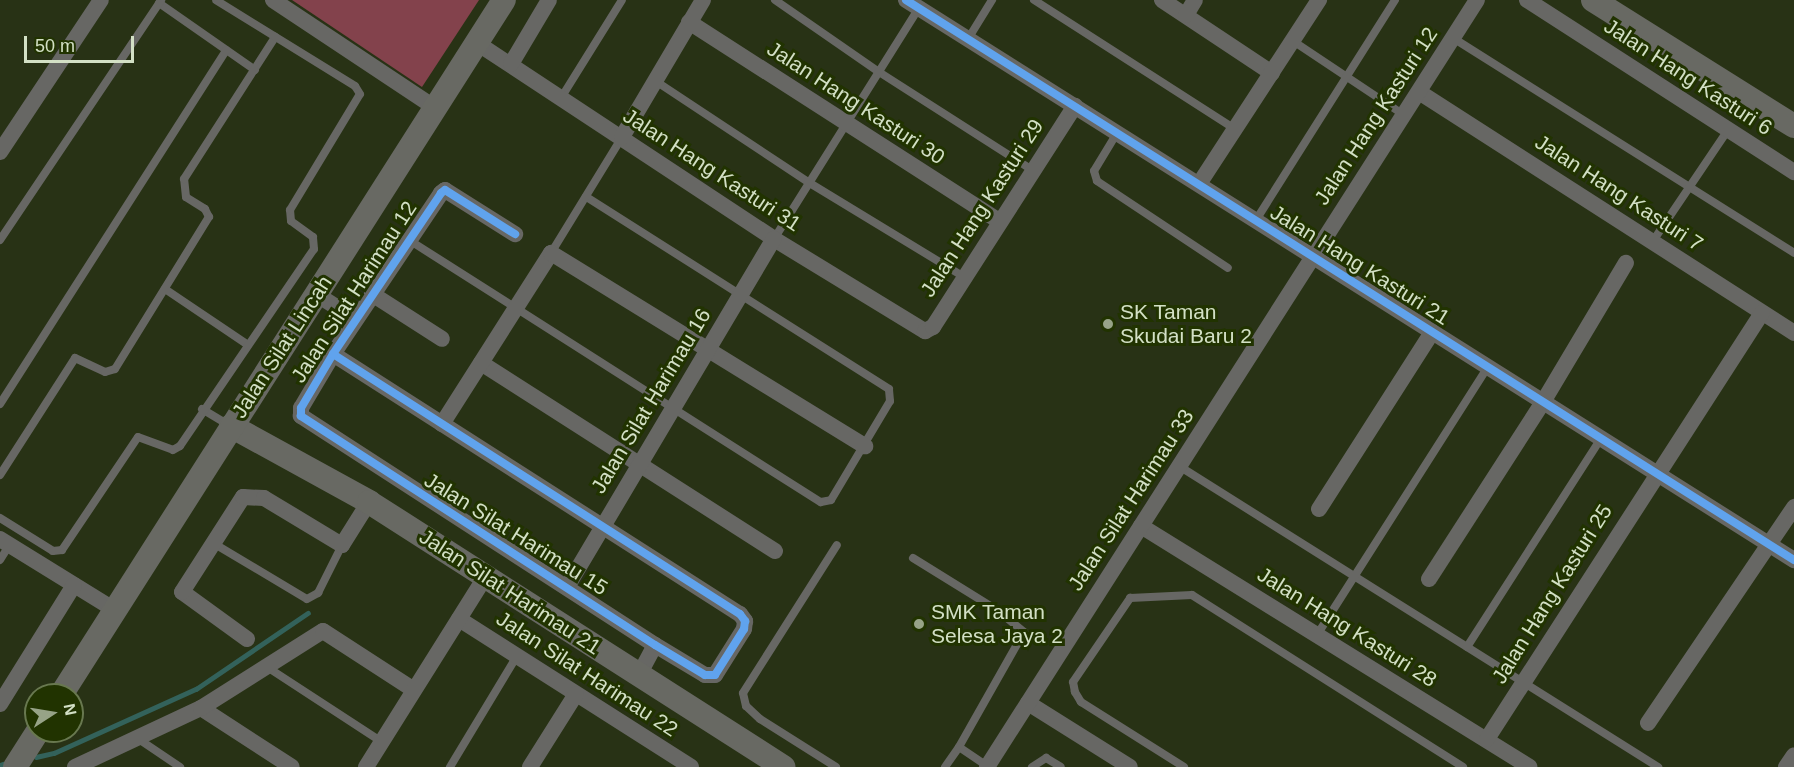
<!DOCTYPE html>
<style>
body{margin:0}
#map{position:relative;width:1794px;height:767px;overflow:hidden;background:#283215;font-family:Arial,sans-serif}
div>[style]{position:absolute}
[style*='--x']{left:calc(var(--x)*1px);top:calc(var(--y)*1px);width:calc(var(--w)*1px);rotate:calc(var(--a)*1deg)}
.green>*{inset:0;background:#83424c}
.stream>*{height:4.5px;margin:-2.25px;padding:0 2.25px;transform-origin:2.25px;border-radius:2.25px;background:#33625b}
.lane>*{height:8px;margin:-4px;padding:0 4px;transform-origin:4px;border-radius:4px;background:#676764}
.street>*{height:16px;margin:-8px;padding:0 8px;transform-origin:8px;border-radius:8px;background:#676764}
.secondary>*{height:24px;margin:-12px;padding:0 12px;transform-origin:12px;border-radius:12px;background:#686963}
.cycleway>*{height:8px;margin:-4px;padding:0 4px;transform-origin:4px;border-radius:4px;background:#60a3ed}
.dots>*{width:16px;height:16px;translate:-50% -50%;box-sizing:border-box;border:3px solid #213300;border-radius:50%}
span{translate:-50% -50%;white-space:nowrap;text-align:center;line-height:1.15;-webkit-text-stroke:6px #213300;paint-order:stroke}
.street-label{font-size:21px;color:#d3e0c5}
.poi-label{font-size:21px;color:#d3e0c5}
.left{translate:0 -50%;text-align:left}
.north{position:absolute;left:24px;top:683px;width:60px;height:60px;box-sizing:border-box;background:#213300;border:2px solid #68784f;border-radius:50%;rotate:78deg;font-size:16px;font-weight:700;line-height:24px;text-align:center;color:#d3e0c5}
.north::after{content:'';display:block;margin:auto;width:21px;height:27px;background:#97a387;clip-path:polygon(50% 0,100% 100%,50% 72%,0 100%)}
.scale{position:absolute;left:24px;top:36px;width:110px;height:27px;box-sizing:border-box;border:3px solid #d3e0c5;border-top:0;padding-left:8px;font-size:18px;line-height:21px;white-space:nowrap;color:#d3e0c5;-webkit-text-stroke:4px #213300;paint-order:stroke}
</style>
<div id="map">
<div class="green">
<div style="clip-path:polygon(292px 0,479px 0,422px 87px)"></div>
</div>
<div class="stream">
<div style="--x:36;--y:757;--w:18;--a:-13"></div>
<div style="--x:54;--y:753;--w:156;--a:-24.3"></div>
<div style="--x:196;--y:689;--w:135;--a:-34.2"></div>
<div style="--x:0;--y:765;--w:3;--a:-18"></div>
</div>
<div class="lane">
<div style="--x:775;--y:0;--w:126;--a:34.7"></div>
<div style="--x:879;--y:72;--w:182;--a:32.6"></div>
<div style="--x:1034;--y:0;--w:239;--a:32.7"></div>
<div style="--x:159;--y:3;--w:117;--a:34.9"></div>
<div style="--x:1453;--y:38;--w:403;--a:32.2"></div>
<div style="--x:968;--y:39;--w:46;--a:-58.4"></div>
<div style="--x:1293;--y:41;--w:133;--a:33.7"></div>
<div style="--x:654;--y:80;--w:185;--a:33.5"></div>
<div style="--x:808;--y:182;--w:183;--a:31.3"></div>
<div style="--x:561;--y:98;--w:115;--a:-58.1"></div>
<div style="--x:1117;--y:133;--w:44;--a:121.2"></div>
<div style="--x:1094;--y:171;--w:10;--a:73"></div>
<div style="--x:1097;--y:181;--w:157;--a:33.6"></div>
<div style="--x:1256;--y:220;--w:260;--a:-57.7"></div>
<div style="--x:774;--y:239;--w:273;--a:-57.9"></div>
<div style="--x:0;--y:240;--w:289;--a:-56.1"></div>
<div style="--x:409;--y:240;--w:488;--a:32.5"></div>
<div style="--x:821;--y:502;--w:10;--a:-11"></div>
<div style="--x:831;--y:500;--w:115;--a:-59.2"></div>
<div style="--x:890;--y:401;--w:12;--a:-95"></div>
<div style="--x:889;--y:389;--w:359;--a:-147.6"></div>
<div style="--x:1653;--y:241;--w:134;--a:-56"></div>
<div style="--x:551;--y:253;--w:136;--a:-58.5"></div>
<div style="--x:165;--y:289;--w:100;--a:34"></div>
<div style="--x:0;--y:404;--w:420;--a:-57.4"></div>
<div style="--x:202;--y:409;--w:33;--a:31"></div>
<div style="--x:1179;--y:466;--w:566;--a:32.14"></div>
<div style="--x:0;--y:475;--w:139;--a:-57.3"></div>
<div style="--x:75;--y:358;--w:33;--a:25"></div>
<div style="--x:105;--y:372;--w:10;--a:-17"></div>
<div style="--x:115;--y:369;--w:179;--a:-58.3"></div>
<div style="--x:209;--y:217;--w:9;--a:-117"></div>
<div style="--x:205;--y:209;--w:22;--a:-148"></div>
<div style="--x:186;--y:197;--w:18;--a:-96"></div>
<div style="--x:184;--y:179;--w:169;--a:-57.3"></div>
<div style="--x:0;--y:518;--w:62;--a:31.9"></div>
<div style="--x:53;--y:551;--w:9;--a:-6"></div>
<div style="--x:62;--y:550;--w:136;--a:-56.1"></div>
<div style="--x:138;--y:437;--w:37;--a:20"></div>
<div style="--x:173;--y:450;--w:8;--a:-30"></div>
<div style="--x:180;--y:446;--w:238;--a:-55.8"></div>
<div style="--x:314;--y:249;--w:12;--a:-95"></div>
<div style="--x:313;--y:237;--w:27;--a:-144"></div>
<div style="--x:291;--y:221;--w:11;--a:-95"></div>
<div style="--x:290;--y:210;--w:135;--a:-58.9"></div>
<div style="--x:360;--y:94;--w:9;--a:-122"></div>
<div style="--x:355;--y:86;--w:163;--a:-148.3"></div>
<div style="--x:213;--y:543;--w:109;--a:30.8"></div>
<div style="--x:307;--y:599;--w:13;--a:-29"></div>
<div style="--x:318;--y:593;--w:54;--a:-63.4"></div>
<div style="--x:913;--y:558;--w:99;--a:31.8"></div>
<div style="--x:997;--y:610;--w:35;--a:39"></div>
<div style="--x:1024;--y:632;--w:132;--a:119.5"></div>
<div style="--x:0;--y:560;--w:19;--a:-58"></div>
<div style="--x:1317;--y:635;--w:318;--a:-57.5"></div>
<div style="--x:1467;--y:647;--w:248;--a:-57.3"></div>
<div style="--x:267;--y:667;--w:137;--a:33.1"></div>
<div style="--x:137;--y:738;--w:52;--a:34"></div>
<div style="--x:450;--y:767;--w:130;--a:-58.9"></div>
<div style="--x:836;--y:767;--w:90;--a:-147.7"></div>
<div style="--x:760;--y:719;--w:19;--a:-137"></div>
<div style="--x:746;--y:706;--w:13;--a:-103"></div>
<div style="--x:743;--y:693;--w:175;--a:-57.6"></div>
<div style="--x:945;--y:767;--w:24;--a:-55"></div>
<div style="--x:959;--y:747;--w:34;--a:34"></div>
<div style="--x:1032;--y:767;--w:17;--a:-33"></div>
<div style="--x:1046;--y:758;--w:17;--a:31"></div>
<div style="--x:1184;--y:767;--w:122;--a:-147.7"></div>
<div style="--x:1081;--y:702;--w:12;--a:-121"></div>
<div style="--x:1075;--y:692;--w:10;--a:-101"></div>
<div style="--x:1073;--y:682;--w:102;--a:-55.8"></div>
<div style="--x:1130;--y:598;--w:62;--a:-2.8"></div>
<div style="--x:1192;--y:595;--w:321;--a:32.4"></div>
</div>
<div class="street">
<div style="--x:273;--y:0;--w:193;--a:33.6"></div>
<div style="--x:906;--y:0;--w:1050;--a:32.24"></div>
<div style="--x:1162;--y:0;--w:132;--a:33.6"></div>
<div style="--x:1527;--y:0;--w:318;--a:32.8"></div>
<div style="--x:1186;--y:15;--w:17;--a:-59"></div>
<div style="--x:689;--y:22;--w:368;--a:32.7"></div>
<div style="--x:477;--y:43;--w:356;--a:33.4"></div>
<div style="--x:774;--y:239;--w:177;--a:31.4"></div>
<div style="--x:925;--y:331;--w:9;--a:-27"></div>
<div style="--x:933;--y:327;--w:263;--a:-57.3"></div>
<div style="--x:511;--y:64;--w:74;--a:-59.3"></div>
<div style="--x:1419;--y:92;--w:446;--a:32.7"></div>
<div style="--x:622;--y:137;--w:159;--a:-59.4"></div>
<div style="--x:0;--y:152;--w:182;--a:-56.4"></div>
<div style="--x:1199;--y:184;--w:220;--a:-56.9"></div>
<div style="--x:316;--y:294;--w:46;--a:32.7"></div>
<div style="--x:372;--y:294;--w:83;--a:32.7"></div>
<div style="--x:333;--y:354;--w:483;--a:32.6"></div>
<div style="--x:740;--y:614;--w:9;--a:54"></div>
<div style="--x:745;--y:621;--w:8;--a:97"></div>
<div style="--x:744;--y:629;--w:54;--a:122.2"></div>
<div style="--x:715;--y:675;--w:10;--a:180"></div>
<div style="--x:705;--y:675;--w:58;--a:-149"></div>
<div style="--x:655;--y:645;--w:422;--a:-147.1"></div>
<div style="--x:301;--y:416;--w:8;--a:-90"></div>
<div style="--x:301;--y:408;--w:63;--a:-59.3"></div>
<div style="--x:333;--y:354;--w:194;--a:-56.1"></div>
<div style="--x:441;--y:193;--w:5;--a:-37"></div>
<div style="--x:445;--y:190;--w:83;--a:32.2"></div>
<div style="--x:481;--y:363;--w:349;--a:32.6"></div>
<div style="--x:442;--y:424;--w:203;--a:-57.5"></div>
<div style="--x:551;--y:253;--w:369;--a:31.6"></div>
<div style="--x:1319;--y:509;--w:210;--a:-57.4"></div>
<div style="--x:1141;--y:526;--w:457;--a:31.8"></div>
<div style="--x:0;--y:539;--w:135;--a:31.7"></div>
<div style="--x:1429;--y:579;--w:211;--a:-57.2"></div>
<div style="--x:1543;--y:402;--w:162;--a:-59.2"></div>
<div style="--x:567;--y:587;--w:405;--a:-59.3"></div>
<div style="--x:459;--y:619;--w:275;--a:32.5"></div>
<div style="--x:247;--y:639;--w:80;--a:-144.1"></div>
<div style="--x:182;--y:592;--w:113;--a:-57.3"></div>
<div style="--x:243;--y:497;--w:21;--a:3"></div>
<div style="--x:264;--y:498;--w:91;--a:31.1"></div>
<div style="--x:342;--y:545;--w:51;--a:-57.9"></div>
<div style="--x:639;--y:675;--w:34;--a:-62"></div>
<div style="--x:1028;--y:703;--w:120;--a:32.1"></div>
<div style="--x:0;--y:704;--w:140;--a:-58.1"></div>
<div style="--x:201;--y:708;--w:108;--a:33"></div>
<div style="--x:1648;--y:723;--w:261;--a:-55.9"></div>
<div style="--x:1487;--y:739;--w:507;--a:-57.16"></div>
<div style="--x:75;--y:767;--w:139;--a:-25.1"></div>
<div style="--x:201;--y:708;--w:144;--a:-32.3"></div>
<div style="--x:323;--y:631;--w:108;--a:33"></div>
<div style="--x:366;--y:767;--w:224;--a:-57.9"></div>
<div style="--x:530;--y:767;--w:86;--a:-57.8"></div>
<div style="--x:987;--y:767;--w:910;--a:-57.43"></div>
<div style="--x:1786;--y:767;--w:14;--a:-56"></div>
</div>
<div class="secondary">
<div style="--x:1593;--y:0;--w:237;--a:32.1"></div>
<div style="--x:231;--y:426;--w:158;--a:28.8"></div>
<div style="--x:369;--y:502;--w:492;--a:32.6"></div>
<div style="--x:61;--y:695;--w:824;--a:-57.49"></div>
<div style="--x:15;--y:767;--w:43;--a:-57.4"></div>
</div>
<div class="cycleway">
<div style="--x:906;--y:0;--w:1050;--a:32.24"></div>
<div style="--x:333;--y:354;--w:483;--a:32.6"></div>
<div style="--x:740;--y:614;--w:9;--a:54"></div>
<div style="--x:745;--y:621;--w:8;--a:97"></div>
<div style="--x:744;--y:629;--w:54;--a:122.2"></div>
<div style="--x:715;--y:675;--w:10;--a:180"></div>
<div style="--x:705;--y:675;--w:58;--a:-149"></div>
<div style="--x:655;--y:645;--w:422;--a:-147.1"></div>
<div style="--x:301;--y:416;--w:8;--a:-90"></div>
<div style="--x:301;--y:408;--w:63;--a:-59.3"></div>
<div style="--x:333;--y:354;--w:194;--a:-56.1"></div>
<div style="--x:441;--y:193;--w:5;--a:-37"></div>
<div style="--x:445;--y:190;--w:83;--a:32.2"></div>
</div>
<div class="dots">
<div style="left:1108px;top:324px;background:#97a387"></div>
<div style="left:919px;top:624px;background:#97a387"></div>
</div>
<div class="street-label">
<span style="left:1688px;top:77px;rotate:33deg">Jalan Hang Kasturi 6</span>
<span style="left:856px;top:103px;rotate:33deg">Jalan Hang Kasturi 30</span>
<span style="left:1376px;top:116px;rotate:-57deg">Jalan Hang Kasturi 12</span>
<span style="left:712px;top:170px;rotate:33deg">Jalan Hang Kasturi 31</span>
<span style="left:1619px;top:193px;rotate:33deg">Jalan Hang Kasturi 7</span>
<span style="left:982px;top:208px;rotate:-57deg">Jalan Hang Kasturi 29</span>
<span style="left:1360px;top:265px;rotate:32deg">Jalan Hang Kasturi 21</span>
<span style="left:354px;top:292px;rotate:-57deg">Jalan Silat Harimau 12</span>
<span style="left:282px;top:347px;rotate:-57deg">Jalan Silat Lincah</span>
<span style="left:651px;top:401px;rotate:-59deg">Jalan Silat Harimau 16</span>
<span style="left:1131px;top:500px;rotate:-57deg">Jalan Silat Harimau 33</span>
<span style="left:516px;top:534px;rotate:32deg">Jalan Silat Harimau 15</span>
<span style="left:510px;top:592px;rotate:33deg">Jalan Silat Harimau 21</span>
<span style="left:1552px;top:594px;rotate:-58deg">Jalan Hang Kasturi 25</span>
<span style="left:1347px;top:627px;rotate:32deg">Jalan Hang Kasturi 28</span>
<span style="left:587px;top:674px;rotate:33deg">Jalan Silat Harimau 22</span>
</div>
<div class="poi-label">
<span class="left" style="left:1120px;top:324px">SK Taman<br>Skudai Baru 2</span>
<span class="left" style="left:931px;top:624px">SMK Taman<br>Selesa Jaya 2</span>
</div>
<div class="north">N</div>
<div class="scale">50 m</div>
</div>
